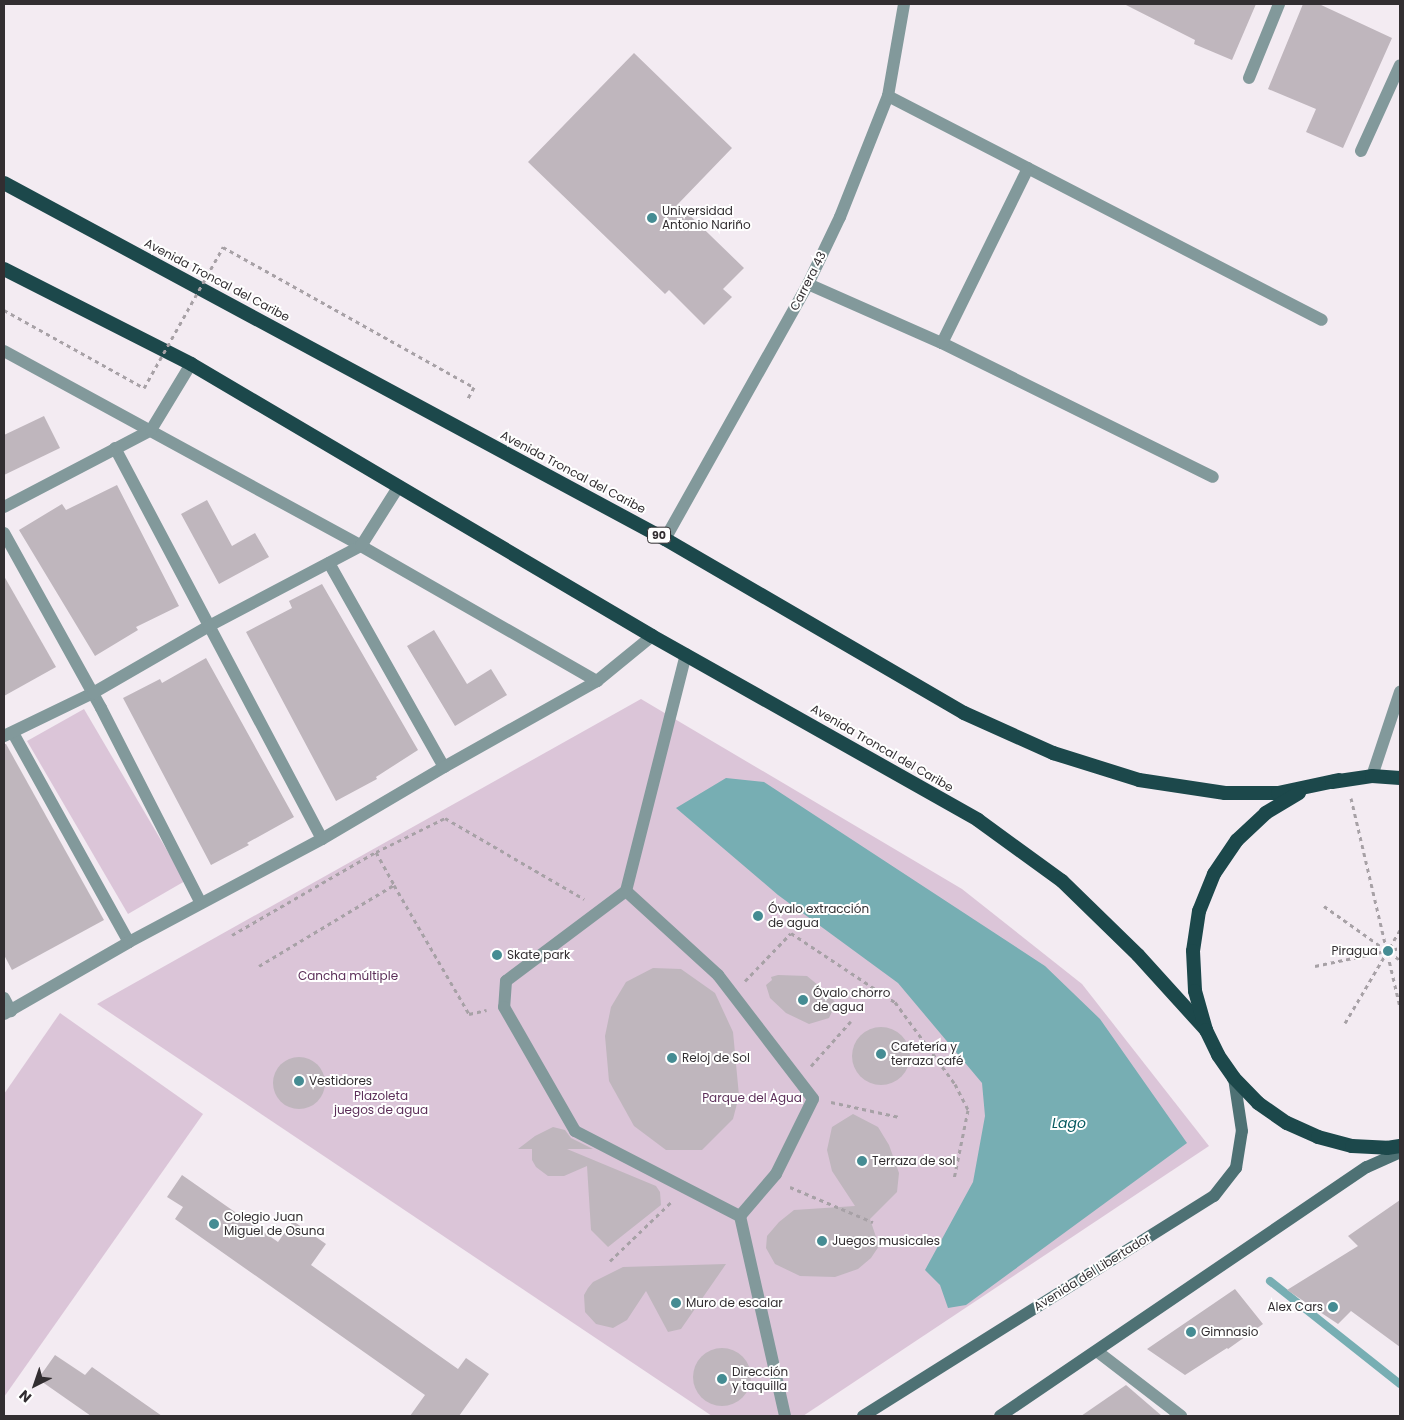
<!DOCTYPE html>
<meta charset="utf-8">
<style>
body{margin:0}
#map{position:relative;width:1404px;height:1420px;overflow:hidden;background:#f3ebf2;font-family:Poppins,sans-serif}
div>[style]{position:absolute}
[style*='--x']{left:calc(var(--x)*1px);top:calc(var(--y)*1px);width:calc(var(--w)*1px);rotate:calc(var(--a)*1deg)}
.green>*{inset:0;background:#dbc5d8}
.water>*{inset:0;background:#77aeb3}
.stream>*{height:8px;margin:-4px;padding:0 4px;transform-origin:4px;border-radius:4px;background:#77aeb3}
.building>*{inset:0;background:#bfb6bd}
.round{border-radius:50%}
.path>*{height:3px;margin-top:-1.5px;transform-origin:0;background:repeating-linear-gradient(90deg,#a7a1a6 0 4px,transparent 0 8px)}
.service>*{height:12px;margin:-6px;padding:0 6px;transform-origin:6px;border-radius:6px;background:#82999b}
.pedestrian>*{height:12px;margin:-6px;padding:0 6px;transform-origin:6px;border-radius:6px;background:#82999b}
.minor>*{height:12px;margin:-6px;padding:0 6px;transform-origin:6px;border-radius:6px;background:#82999b}
.secondary>*{height:12px;margin:-6px;padding:0 6px;transform-origin:6px;border-radius:6px;background:#4e7174}
.trunk>*{height:14px;margin:-7px;padding:0 7px;transform-origin:7px;border-radius:7px;background:#1c484b}
.path-bridge>*{height:3px;margin-top:-1.5px;transform-origin:0;background:repeating-linear-gradient(90deg,#a7a1a6 0 4px,transparent 0 8px)}
.dots>*{width:14px;height:14px;translate:-50% -50%;box-sizing:border-box;border:2px solid #fff;border-radius:50%}
span{translate:-50% -50%;white-space:nowrap;text-align:center;line-height:1.15;-webkit-text-stroke:4px #fff;paint-order:stroke}
.shield-label span{padding:1px 4px;background:#fff;border:1px solid;border-radius:4px;-webkit-text-stroke-width:0}
.shield-label{font-size:11px;color:#322e31;font-weight:700}
.poi-label{font-size:12px;color:#322e31}
.left{translate:0 -50%;text-align:left}
.right{translate:-100% -50%;text-align:right}
.street-label{font-size:12px;color:#322e31}
.park-label{font-size:12px;color:#5c2f59}
.water-label{font-size:14px;color:#065a60;font-style:italic}
.frame{position:absolute;inset:0;border:5px solid #322e31;pointer-events:none}
.north{position:absolute;left:10px;top:1360px;width:50px;height:50px;-webkit-text-stroke:4px #fff;paint-order:stroke;rotate:221deg;font-size:14px;font-weight:700;line-height:20px;text-align:center;color:#322e31}
.north::after{content:'';display:block;margin:auto;width:18px;height:22px;background:#322e31;clip-path:polygon(50% 0,100% 100%,50% 72%,0 100%)}
</style>
<div id="map">
<div class="green">
<div style="clip-path:polygon(641px 699px,962px 889px,1082px 984px,1209px 1146px,803px 1416px,712px 1416px,97px 1004px)"></div>
<div style="clip-path:polygon(84px 709px,185px 881px,128px 914px,27px 741px)"></div>
<div style="clip-path:polygon(60px 1013px,203px 1114px,4px 1397px,4px 1094px)"></div>
</div>
<div class="water">
<div style="clip-path:polygon(726px 778px,764px 782px,1045px 966px,1100px 1019px,1187px 1143px,966px 1305px,948px 1308px,940px 1285px,925px 1270px,973px 1182px,985px 1116px,982px 1083px,898px 983px,778px 895px,676px 808px)"></div>
</div>
<div class="stream">
<div style="--x:1270;--y:1281;--w:166;--a:38.4"></div>
</div>
<div class="building">
<div style="clip-path:polygon(1124px 4px,1256px 4px,1232px 60px,1194px 44px,1195px 40px)"></div>
<div style="clip-path:polygon(1303px 4px,1319px 4px,1392px 38px,1343px 148px,1306px 132px,1316px 109px,1268px 89px)"></div>
<div style="clip-path:polygon(634px 53px,732px 148px,678px 204px,744px 268px,723px 289px,732px 297px,704px 325px,669px 290px,665px 294px,528px 162px)"></div>
<div style="clip-path:polygon(44px 416px,60px 448px,4px 475px,4px 435px)"></div>
<div style="clip-path:polygon(117px 485px,179px 606px,136px 627px,138px 630px,95px 656px,19px 530px,62px 504px,66px 510px)"></div>
<div style="clip-path:polygon(207px 500px,232px 546px,255px 533px,269px 557px,219px 584px,181px 514px)"></div>
<div style="clip-path:polygon(4px 576px,56px 667px,4px 696px)"></div>
<div style="clip-path:polygon(322px 584px,418px 750px,376px 777px,377px 779px,336px 801px,246px 632px,292px 608px,289px 601px)"></div>
<div style="clip-path:polygon(434px 630px,467px 684px,491px 669px,507px 695px,455px 726px,407px 646px)"></div>
<div style="clip-path:polygon(206px 658px,294px 817px,247px 843px,249px 845px,211px 865px,123px 698px,160px 679px,162px 683px)"></div>
<div style="clip-path:polygon(4px 744px,6px 744px,104px 920px,12px 970px,4px 955px)"></div>
<div style="clip-path:polygon(653px 968px,681px 969px,715px 993px,733px 1032px,739px 1096px,733px 1119px,702px 1150px,666px 1150px,634px 1126px,609px 1081px,605px 1036px,611px 1007px,626px 982px)"></div>
<div style="clip-path:polygon(778px 975px,807px 976px,824px 990px,836px 1003px,829px 1018px,809px 1024px,786px 1013px,770px 998px,766px 985px,772px 980px,771px 977px)"></div>
<div class="round" style="left:852px;top:1027px;width:58px;height:58px"></div>
<div class="round" style="left:273px;top:1057px;width:52px;height:52px"></div>
<div style="clip-path:polygon(853px 1114px,878px 1127px,889px 1145px,899px 1173px,897px 1192px,870px 1219px,879px 1246px,871px 1258px,858px 1269px,835px 1277px,800px 1276px,775px 1264px,766px 1248px,767px 1236px,779px 1222px,794px 1210px,855px 1206px,832px 1171px,827px 1150px,832px 1127px)"></div>
<div style="clip-path:polygon(553px 1127px,565px 1130px,571px 1138px,593px 1149px,567px 1149px,656px 1186px,660px 1192px,661px 1205px,608px 1247px,591px 1230px,587px 1166px,564px 1176px,548px 1176px,536px 1167px,532px 1160px,532px 1149px,518px 1149px,535px 1136px)"></div>
<div style="clip-path:polygon(182px 1175px,278px 1242px,293px 1221px,326px 1244px,311px 1265px,458px 1369px,466px 1358px,489px 1374px,459px 1416px,410px 1416px,425px 1395px,175px 1219px,183px 1207px,167px 1197px)"></div>
<div style="clip-path:polygon(1400px 1200px,1400px 1347px,1351px 1311px,1338px 1324px,1287px 1290px,1358px 1246px,1348px 1236px)"></div>
<div style="clip-path:polygon(726px 1264px,681px 1329px,668px 1332px,646px 1291px,627px 1320px,613px 1328px,596px 1324px,585px 1312px,584px 1295px,588px 1288px,593px 1282px,623px 1267px)"></div>
<div style="clip-path:polygon(1235px 1289px,1263px 1324px,1228px 1349px,1227px 1348px,1185px 1375px,1147px 1349px)"></div>
<div class="round" style="left:693px;top:1348px;width:58px;height:58px"></div>
<div style="clip-path:polygon(55px 1355px,85px 1375px,92px 1367px,162px 1416px,91px 1416px,38px 1379px)"></div>
<div style="clip-path:polygon(1126px 1385px,1162px 1416px,1081px 1416px)"></div>
</div>
<div class="path">
<div style="--x:223;--y:247;--w:287;--a:29.2"></div>
<div style="--x:474;--y:387;--w:15;--a:118"></div>
<div style="--x:4;--y:310;--w:160;--a:29.1"></div>
<div style="--x:1351;--y:798;--w:215;--a:76.8"></div>
<div style="--x:376;--y:852;--w:77;--a:-26.2"></div>
<div style="--x:445;--y:818;--w:161;--a:30.2"></div>
<div style="--x:1324;--y:906;--w:93;--a:35.4"></div>
<div style="--x:232;--y:935;--w:166;--a:-30"></div>
<div style="--x:376;--y:852;--w:38;--a:61"></div>
<div style="--x:259;--y:966;--w:157;--a:-31"></div>
<div style="--x:394;--y:885;--w:149;--a:59.8"></div>
<div style="--x:469;--y:1014;--w:18;--a:-13"></div>
<div style="--x:1315;--y:966;--w:87;--a:-12"></div>
<div style="--x:745;--y:981;--w:66;--a:-46.2"></div>
<div style="--x:791;--y:933;--w:125;--a:33.6"></div>
<div style="--x:895;--y:1002;--w:102;--a:53.8"></div>
<div style="--x:955;--y:1084;--w:29;--a:63"></div>
<div style="--x:968;--y:1110;--w:70;--a:101.5"></div>
<div style="--x:1345;--y:1023;--w:108;--a:-59.4"></div>
<div style="--x:811;--y:1066;--w:60;--a:-48.4"></div>
<div style="--x:831;--y:1102;--w:70;--a:12.4"></div>
<div style="--x:790;--y:1187;--w:90;--a:22.9"></div>
<div style="--x:610;--y:1261;--w:85;--a:-44"></div>
</div>
<div class="service">
<div style="--x:1372;--y:776;--w:89;--a:-71.6"></div>
</div>
<div class="pedestrian">
<div style="--x:686;--y:654;--w:244;--a:104.2"></div>
<div style="--x:626;--y:891;--w:125;--a:42.4"></div>
<div style="--x:718;--y:975;--w:156;--a:52.5"></div>
<div style="--x:813;--y:1099;--w:84;--a:116.3"></div>
<div style="--x:776;--y:1174;--w:55;--a:130.6"></div>
<div style="--x:740;--y:1216;--w:205;--a:77.3"></div>
<div style="--x:626;--y:891;--w:150;--a:143.1"></div>
<div style="--x:506;--y:981;--w:26;--a:94"></div>
<div style="--x:504;--y:1007;--w:143;--a:60.2"></div>
<div style="--x:575;--y:1131;--w:186;--a:27.3"></div>
</div>
<div class="minor">
<div style="--x:1249;--y:78;--w:80;--a:-67.9"></div>
<div style="--x:888;--y:96;--w:488;--a:27.3"></div>
<div style="--x:1361;--y:151;--w:94;--a:-65.6"></div>
<div style="--x:808;--y:284;--w:146;--a:23.8"></div>
<div style="--x:942;--y:343;--w:302;--a:26.3"></div>
<div style="--x:942;--y:343;--w:195;--a:-63.8"></div>
<div style="--x:4;--y:351;--w:407;--a:28.6"></div>
<div style="--x:361;--y:546;--w:272;--a:29.8"></div>
<div style="--x:115;--y:448;--w:442;--a:62.1"></div>
<div style="--x:4;--y:507;--w:166;--a:-27.6"></div>
<div style="--x:151;--y:430;--w:77;--a:-58.8"></div>
<div style="--x:4;--y:533;--w:200;--a:61"></div>
<div style="--x:101;--y:708;--w:219;--a:62.9"></div>
<div style="--x:665;--y:539;--w:292;--a:-60.7"></div>
<div style="--x:808;--y:284;--w:74;--a:-64.5"></div>
<div style="--x:840;--y:217;--w:130;--a:-68.4"></div>
<div style="--x:888;--y:96;--w:93;--a:-80.1"></div>
<div style="--x:329;--y:563;--w:234;--a:60.6"></div>
<div style="--x:13;--y:733;--w:239;--a:61"></div>
<div style="--x:4;--y:736;--w:99;--a:-25.8"></div>
<div style="--x:93;--y:693;--w:134;--a:-30"></div>
<div style="--x:209;--y:626;--w:172;--a:-27.8"></div>
<div style="--x:361;--y:546;--w:71;--a:-57.7"></div>
<div style="--x:4;--y:998;--w:15;--a:62"></div>
<div style="--x:4;--y:1014;--w:144;--a:-29.9"></div>
<div style="--x:129;--y:942;--w:219;--a:-28.1"></div>
<div style="--x:322;--y:839;--w:142;--a:-30.5"></div>
<div style="--x:444;--y:767;--w:176;--a:-29.3"></div>
<div style="--x:597;--y:681;--w:71;--a:-39.3"></div>
<div style="--x:1098;--y:1352;--w:105;--a:37.6"></div>
</div>
<div class="secondary">
<div style="--x:863;--y:1416;--w:414;--a:-32.1"></div>
<div style="--x:1214;--y:1196;--w:36;--a:-52"></div>
<div style="--x:1236;--y:1168;--w:37;--a:-81"></div>
<div style="--x:1242;--y:1131;--w:54;--a:-98.6"></div>
<div style="--x:1000;--y:1416;--w:443;--a:-34.2"></div>
<div style="--x:1367;--y:1167;--w:36;--a:-24"></div>
</div>
<div class="trunk">
<div style="--x:4;--y:183;--w:751;--a:28.31"></div>
<div style="--x:665;--y:539;--w:346;--a:30.2"></div>
<div style="--x:964;--y:713;--w:98;--a:24.2"></div>
<div style="--x:1053;--y:753;--w:90;--a:17.4"></div>
<div style="--x:1139;--y:780;--w:87;--a:8.6"></div>
<div style="--x:1225;--y:793;--w:53;--a:0"></div>
<div style="--x:1278;--y:793;--w:62;--a:-12"></div>
<div style="--x:4;--y:269;--w:210;--a:26.9"></div>
<div style="--x:191;--y:364;--w:535;--a:30.54"></div>
<div style="--x:652;--y:636;--w:374;--a:29.4"></div>
<div style="--x:978;--y:820;--w:104;--a:36"></div>
<div style="--x:1062;--y:881;--w:106;--a:44.2"></div>
<div style="--x:1138;--y:955;--w:101;--a:47.8"></div>
<div style="--x:1332;--y:782;--w:40;--a:-8.5"></div>
<div style="--x:1372;--y:776;--w:28;--a:4"></div>
<div style="--x:1299;--y:793;--w:39;--a:149"></div>
<div style="--x:1266;--y:813;--w:40;--a:137"></div>
<div style="--x:1237;--y:840;--w:41;--a:124.1"></div>
<div style="--x:1214;--y:874;--w:40;--a:112"></div>
<div style="--x:1199;--y:911;--w:40;--a:98.5"></div>
<div style="--x:1193;--y:951;--w:40;--a:87.1"></div>
<div style="--x:1195;--y:991;--w:41;--a:74.2"></div>
<div style="--x:1206;--y:1030;--w:28;--a:64"></div>
<div style="--x:1218;--y:1055;--w:28;--a:55"></div>
<div style="--x:1234;--y:1078;--w:35;--a:46"></div>
<div style="--x:1258;--y:1103;--w:35;--a:35"></div>
<div style="--x:1287;--y:1123;--w:34;--a:24"></div>
<div style="--x:1318;--y:1137;--w:35;--a:15"></div>
<div style="--x:1352;--y:1146;--w:35;--a:3"></div>
<div style="--x:1387;--y:1148;--w:13;--a:-9"></div>
</div>
<div class="path-bridge">
<div style="--x:144;--y:388;--w:162;--a:-60.7"></div>
</div>
<div class="dots">
<div style="left:652px;top:218px;background:#458c93"></div>
<div style="left:758px;top:916px;background:#458c93"></div>
<div style="left:1388px;top:951px;background:#458c93"></div>
<div style="left:497px;top:955px;background:#458c93"></div>
<div style="left:803px;top:1000px;background:#458c93"></div>
<div style="left:881px;top:1054px;background:#458c93"></div>
<div style="left:672px;top:1058px;background:#458c93"></div>
<div style="left:299px;top:1081px;background:#458c93"></div>
<div style="left:862px;top:1161px;background:#458c93"></div>
<div style="left:214px;top:1224px;background:#458c93"></div>
<div style="left:822px;top:1241px;background:#458c93"></div>
<div style="left:676px;top:1303px;background:#458c93"></div>
<div style="left:1333px;top:1307px;background:#458c93"></div>
<div style="left:1191px;top:1332px;background:#458c93"></div>
<div style="left:722px;top:1379px;background:#458c93"></div>
</div>
<div class="shield-label">
<span style="left:659px;top:535px">90</span>
</div>
<div class="poi-label">
<span class="left" style="left:662px;top:218px">Universidad<br>Antonio Nariño</span>
<span class="left" style="left:768px;top:916px">Óvalo extracción<br>de agua</span>
<span class="right" style="left:1378px;top:951px">Piragua</span>
<span class="left" style="left:507px;top:955px">Skate park</span>
<span class="left" style="left:813px;top:1000px">Óvalo chorro<br>de agua</span>
<span class="left" style="left:891px;top:1054px">Cafetería y<br>terraza café</span>
<span class="left" style="left:682px;top:1058px">Reloj de Sol</span>
<span class="left" style="left:309px;top:1081px">Vestidores</span>
<span class="left" style="left:872px;top:1161px">Terraza de sol</span>
<span class="left" style="left:224px;top:1224px">Colegio Juan<br>Miguel de Osuna</span>
<span class="left" style="left:832px;top:1241px">Juegos musicales</span>
<span class="left" style="left:686px;top:1303px">Muro de escalar</span>
<span class="right" style="left:1323px;top:1307px">Alex Cars</span>
<span class="left" style="left:1201px;top:1332px">Gimnasio</span>
<span class="left" style="left:732px;top:1379px">Dirección<br>y taquilla</span>
</div>
<div class="street-label">
<span style="left:217px;top:280px;rotate:28deg">Avenida Troncal del Caribe</span>
<span style="left:808px;top:281px;rotate:-63deg">Carrera 43</span>
<span style="left:573px;top:472px;rotate:28deg">Avenida Troncal del Caribe</span>
<span style="left:882px;top:748px;rotate:30deg">Avenida Troncal del Caribe</span>
<span style="left:1092px;top:1272px;rotate:-32deg">Avenida del Libertador</span>
</div>
<div class="park-label">
<span style="left:348px;top:976px">Cancha múltiple</span>
<span style="left:381px;top:1103px">Plazoleta<br>juegos de agua</span>
<span style="left:752px;top:1098px">Parque del Agua</span>
</div>
<div class="water-label">
<span style="left:1069px;top:1123px">Lago</span>
</div>
<div class="frame"></div>
<div class="north">N</div>
</div>
